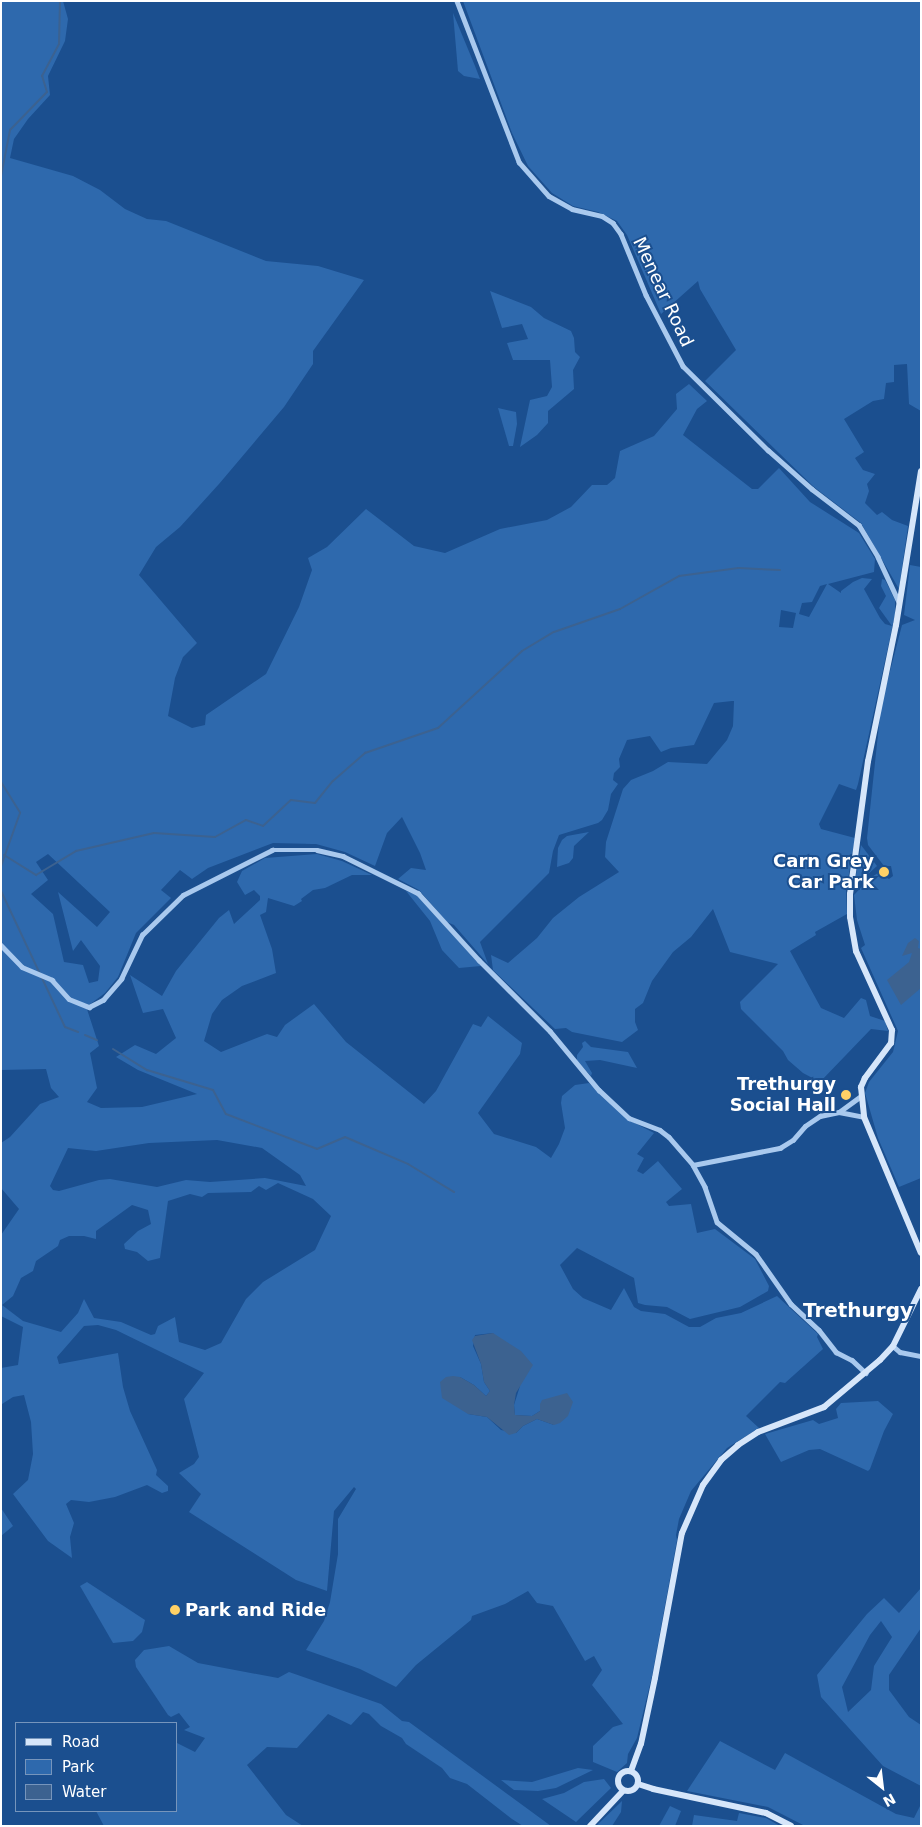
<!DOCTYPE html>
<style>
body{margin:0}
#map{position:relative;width:922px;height:1827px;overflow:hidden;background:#1b4f8f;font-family:"DejaVu Sans",sans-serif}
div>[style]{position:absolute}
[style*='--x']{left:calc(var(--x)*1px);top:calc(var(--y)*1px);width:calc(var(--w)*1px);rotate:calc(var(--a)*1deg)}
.green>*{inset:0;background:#2e69ad}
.water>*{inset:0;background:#3c6290}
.stream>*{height:2px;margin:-1px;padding:0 1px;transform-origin:1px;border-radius:1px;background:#3c6290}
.street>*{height:4.5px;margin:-2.25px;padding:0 2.25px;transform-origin:2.25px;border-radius:2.25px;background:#a9c9ee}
.secondary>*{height:6px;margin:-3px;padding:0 3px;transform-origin:3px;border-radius:3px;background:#d6e6fa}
.secondary>.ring{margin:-3px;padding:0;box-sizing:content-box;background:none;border:6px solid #d6e6fa;border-radius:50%}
.dots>*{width:14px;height:14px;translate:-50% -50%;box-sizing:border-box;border:2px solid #1b4f8f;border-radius:50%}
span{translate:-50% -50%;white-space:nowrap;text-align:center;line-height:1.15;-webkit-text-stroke:4px #1b4f8f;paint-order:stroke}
.street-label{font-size:18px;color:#fff}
.poi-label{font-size:18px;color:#fff;font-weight:700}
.right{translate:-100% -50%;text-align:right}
.left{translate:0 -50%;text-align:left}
.quarter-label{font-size:20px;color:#fff;font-weight:700}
.frame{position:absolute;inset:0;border:2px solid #fff;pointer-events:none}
.legend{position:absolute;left:15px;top:1722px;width:162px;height:90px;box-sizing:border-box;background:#1b4f8f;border:1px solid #7695bc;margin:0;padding:6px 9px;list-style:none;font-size:15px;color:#fff}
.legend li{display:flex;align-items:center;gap:10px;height:25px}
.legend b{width:25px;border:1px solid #7695bc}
.north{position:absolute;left:857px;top:1762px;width:50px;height:50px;-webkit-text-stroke:4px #1b4f8f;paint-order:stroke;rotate:151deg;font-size:14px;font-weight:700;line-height:20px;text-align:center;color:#fff}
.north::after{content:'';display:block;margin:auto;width:18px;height:22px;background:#fff;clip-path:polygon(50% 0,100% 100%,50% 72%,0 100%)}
</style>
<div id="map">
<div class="green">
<div style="clip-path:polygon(evenodd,1px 1px,63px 1px,68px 19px,65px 41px,48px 76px,50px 95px,28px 119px,14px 139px,10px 158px,73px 176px,100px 190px,125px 209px,147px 219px,166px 221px,266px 261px,318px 266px,364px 280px,313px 351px,313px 364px,284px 407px,219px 484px,180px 527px,156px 547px,139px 575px,197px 643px,183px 657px,175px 678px,168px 716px,192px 728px,205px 725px,206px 715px,266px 674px,299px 607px,312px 570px,308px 558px,327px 547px,366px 509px,414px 546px,445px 553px,500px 529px,547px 520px,571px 507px,592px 485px,607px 485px,615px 478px,620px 451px,654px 436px,677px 409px,676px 394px,689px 384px,707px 401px,697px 409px,683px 435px,752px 489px,758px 489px,779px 468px,810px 502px,859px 533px,875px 559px,874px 572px,828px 584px,841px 593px,841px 591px,853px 582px,862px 578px,872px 579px,864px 589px,880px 618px,885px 624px,892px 626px,879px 608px,886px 596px,881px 586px,882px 579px,885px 580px,895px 600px,895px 615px,858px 784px,856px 790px,839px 784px,819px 824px,821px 829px,855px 838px,846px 891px,847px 914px,815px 932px,816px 935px,790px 951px,821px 1008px,844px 1018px,861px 998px,866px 1000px,870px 1016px,885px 1021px,888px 1031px,871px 1029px,820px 1082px,803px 1073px,788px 1060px,783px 1051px,741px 1009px,740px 1002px,778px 964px,730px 952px,713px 909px,691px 937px,673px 952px,652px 981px,643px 1003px,635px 1009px,635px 1022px,638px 1030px,622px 1042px,572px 1032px,566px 1028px,555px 1029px,493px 970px,491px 955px,508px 963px,537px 938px,553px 918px,579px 897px,619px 872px,605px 857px,606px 842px,623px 789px,631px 780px,653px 771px,668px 762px,707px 764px,727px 740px,733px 726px,734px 701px,732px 701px,714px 703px,694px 745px,671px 748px,661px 752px,650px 736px,627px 740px,619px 759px,620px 767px,614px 773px,613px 780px,618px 784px,611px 794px,608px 810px,602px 820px,598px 823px,559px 835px,553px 851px,549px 873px,480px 942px,488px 964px,454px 925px,447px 922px,419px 890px,398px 879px,411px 868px,426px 870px,420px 853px,402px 817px,387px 833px,375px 866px,345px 852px,316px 844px,273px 843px,208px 868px,192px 879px,180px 870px,161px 890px,171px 898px,136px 933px,118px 977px,105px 993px,89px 1005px,85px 1003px,99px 1046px,90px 1053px,97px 1088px,87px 1102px,101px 1108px,142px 1107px,197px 1094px,138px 1070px,116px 1057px,135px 1045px,156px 1054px,176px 1038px,163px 1009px,143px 1013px,130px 975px,162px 996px,176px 971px,219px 918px,229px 910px,234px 924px,260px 900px,260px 896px,254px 890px,245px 895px,237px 882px,242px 871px,265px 858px,317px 854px,342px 861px,372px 875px,352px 875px,325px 888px,313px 890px,301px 899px,302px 901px,294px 906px,268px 898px,266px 912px,260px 915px,272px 949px,276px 973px,242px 986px,222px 1000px,212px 1014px,204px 1041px,221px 1052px,267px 1034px,277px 1037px,285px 1025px,314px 1004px,346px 1042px,424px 1104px,436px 1091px,473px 1024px,481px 1027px,488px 1016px,522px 1043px,520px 1054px,478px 1113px,494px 1134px,536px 1147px,551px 1158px,559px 1144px,565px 1128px,561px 1103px,562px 1096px,575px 1085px,589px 1083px,629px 1120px,654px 1133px,637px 1154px,644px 1158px,637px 1171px,643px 1174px,658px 1161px,682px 1189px,666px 1202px,669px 1206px,691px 1204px,697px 1233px,715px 1229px,755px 1259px,769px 1286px,768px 1291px,740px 1307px,690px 1319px,667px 1307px,645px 1305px,638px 1303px,634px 1278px,577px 1248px,560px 1265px,573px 1289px,583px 1298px,611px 1310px,624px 1288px,634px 1307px,641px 1311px,665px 1314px,689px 1327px,700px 1327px,716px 1318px,741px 1313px,777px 1296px,818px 1334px,817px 1337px,823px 1349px,785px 1383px,780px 1382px,746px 1416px,759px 1428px,727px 1448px,691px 1491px,679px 1519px,676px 1535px,677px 1540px,652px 1676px,637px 1738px,628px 1754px,627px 1763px,617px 1772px,593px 1762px,593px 1746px,613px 1727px,623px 1724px,592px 1685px,602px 1670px,594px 1656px,585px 1661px,553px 1606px,537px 1603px,528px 1591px,505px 1604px,472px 1616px,471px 1620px,416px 1665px,396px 1687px,360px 1669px,306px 1650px,324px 1621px,330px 1602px,338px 1554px,338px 1519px,356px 1489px,354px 1487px,334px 1511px,327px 1591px,296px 1580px,189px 1512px,201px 1494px,179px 1473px,194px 1464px,199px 1457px,184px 1399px,204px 1373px,116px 1330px,98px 1325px,84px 1326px,57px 1357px,59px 1364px,118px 1353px,123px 1387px,130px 1411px,157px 1470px,156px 1475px,168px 1486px,168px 1491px,162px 1493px,147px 1485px,115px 1497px,89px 1502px,71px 1500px,66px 1504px,74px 1523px,70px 1537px,72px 1558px,48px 1541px,13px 1494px,28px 1480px,33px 1454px,31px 1422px,24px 1395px,13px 1397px,2px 1404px,1px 1408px,1px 1368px,18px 1365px,23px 1327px,1px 1316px,1px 1235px,19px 1209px,1px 1188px,1px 1143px,10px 1137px,40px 1104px,59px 1097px,51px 1088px,46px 1069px,1px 1070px,1px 1px,827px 584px,809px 617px,799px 614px,802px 603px,812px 602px,820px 586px,827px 584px,1px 1px,781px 610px,796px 613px,793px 628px,779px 627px,781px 610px,1px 1px,48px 854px,110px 912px,97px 927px,58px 892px,73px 951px,81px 940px,100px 966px,98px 981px,89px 983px,83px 965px,64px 962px,53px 914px,31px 894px,48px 880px,36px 862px,48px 854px,1px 1px,217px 1140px,262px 1148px,300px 1175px,306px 1186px,265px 1178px,210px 1182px,186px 1180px,157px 1187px,110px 1179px,99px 1180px,59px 1191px,53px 1190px,50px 1186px,68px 1148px,96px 1151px,149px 1143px,217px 1140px,1px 1px,278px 1183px,313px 1199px,331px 1216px,315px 1250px,263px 1282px,246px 1299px,221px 1343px,205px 1350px,179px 1342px,175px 1317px,158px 1326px,155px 1334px,151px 1335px,121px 1322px,94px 1318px,84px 1299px,78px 1313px,61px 1332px,23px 1321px,2px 1305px,13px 1296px,21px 1278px,33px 1271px,36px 1261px,58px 1246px,60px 1240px,69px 1236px,84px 1236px,96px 1239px,96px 1231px,132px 1205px,148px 1210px,151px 1224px,138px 1231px,124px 1244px,125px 1249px,137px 1252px,148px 1261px,160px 1258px,168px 1201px,190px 1194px,202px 1197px,208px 1193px,251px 1192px,259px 1186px,266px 1190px,278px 1183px,1px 1px,493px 1333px,520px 1386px,514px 1405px,515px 1415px,532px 1416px,540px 1411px,554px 1425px,537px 1419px,523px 1426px,516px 1433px,501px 1430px,487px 1417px,468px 1414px,460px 1377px,474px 1385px,486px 1396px,490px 1391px,484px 1382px,481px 1364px,473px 1346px,475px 1335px,493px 1333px)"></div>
<div style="clip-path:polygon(463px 1px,921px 1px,921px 411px,909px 404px,907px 364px,894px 365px,894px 382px,886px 383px,884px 399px,873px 401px,844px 419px,864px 452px,855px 458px,863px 470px,875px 474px,867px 484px,869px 491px,865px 503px,877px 515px,882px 512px,892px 520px,908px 526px,899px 589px,861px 523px,814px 487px,705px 381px,736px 350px,700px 289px,698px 281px,661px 314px,627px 235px,617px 221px,598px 212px,573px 206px,552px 193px,528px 166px,512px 133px)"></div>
<div style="clip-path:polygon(453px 13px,475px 66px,480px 79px,464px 76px,458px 71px)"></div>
<div style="clip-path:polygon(490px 291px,531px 307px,544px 318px,571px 331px,574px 338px,575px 352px,580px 357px,573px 370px,574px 389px,548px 411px,548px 423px,537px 435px,520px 447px,530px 400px,547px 396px,552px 387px,550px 360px,513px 360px,507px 343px,528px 339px,522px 324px,502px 328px)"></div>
<div style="clip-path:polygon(498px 408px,516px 412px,517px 424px,513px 446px,509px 446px)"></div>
<div style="clip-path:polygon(910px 565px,921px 567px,921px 1178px,899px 1187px,878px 1138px,865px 1093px,869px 1082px,893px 1052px,898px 1031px,861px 948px,865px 945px,857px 920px,854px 895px,870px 878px,878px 873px,889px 879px,893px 876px,891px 866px,884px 866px,868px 845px,867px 838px,881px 706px,902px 625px,915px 620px,904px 615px)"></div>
<div style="clip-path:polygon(589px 832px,574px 846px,573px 858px,569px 863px,557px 867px,558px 848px,562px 840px,567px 836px)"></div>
<div style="clip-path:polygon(861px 845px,877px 866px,854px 887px)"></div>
<div style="clip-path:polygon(406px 891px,417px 895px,481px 966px,459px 968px,442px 950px,430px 921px)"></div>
<div style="clip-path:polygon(585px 1041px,591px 1047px,628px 1052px,637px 1068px,600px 1060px,585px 1061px,592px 1073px,591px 1076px,577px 1061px,577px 1055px,583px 1047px,582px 1043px)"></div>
<div style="clip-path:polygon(878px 1401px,893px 1414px,884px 1431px,870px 1469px,868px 1471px,820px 1449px,809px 1450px,781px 1462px,765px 1434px,813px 1420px,819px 1424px,838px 1418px,836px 1409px,841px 1403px)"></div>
<div style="clip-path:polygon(1px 1508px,13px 1526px,1px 1536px)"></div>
<div style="clip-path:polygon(87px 1582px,145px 1620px,142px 1632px,133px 1641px,113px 1643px,80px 1586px)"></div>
<div style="clip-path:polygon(evenodd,921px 1588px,921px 1628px,889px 1675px,889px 1690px,909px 1717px,921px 1725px,921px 1786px,883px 1766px,821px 1697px,817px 1675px,867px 1614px,884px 1598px,899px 1613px,921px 1588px,881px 1621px,892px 1637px,874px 1666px,871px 1690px,848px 1712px,842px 1687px,870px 1635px,881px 1621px)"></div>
<div style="clip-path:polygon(169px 1646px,198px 1663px,278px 1678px,289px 1672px,381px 1704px,402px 1721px,409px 1722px,551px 1826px,523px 1826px,512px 1819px,467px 1784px,450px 1778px,442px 1768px,406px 1744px,402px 1738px,381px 1726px,369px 1714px,363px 1712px,351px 1725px,328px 1714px,297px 1748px,267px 1747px,247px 1765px,286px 1815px,303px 1826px,104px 1826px,96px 1811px,176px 1811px,177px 1743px,195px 1752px,205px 1738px,184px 1730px,190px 1727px,179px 1713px,171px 1717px,168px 1715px,136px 1667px,135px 1660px,144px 1650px)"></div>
<div style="clip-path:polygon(720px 1741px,775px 1770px,785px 1753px,896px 1814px,914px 1818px,921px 1804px,921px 1826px,805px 1826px,768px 1807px,687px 1791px)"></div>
<div style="clip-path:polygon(578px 1768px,593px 1770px,556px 1788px,538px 1791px,514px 1790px,501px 1780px,532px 1782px)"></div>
<div style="clip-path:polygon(604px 1779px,611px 1788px,576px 1822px,542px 1799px,564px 1793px,584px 1782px)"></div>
<div style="clip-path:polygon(622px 1801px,621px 1812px,612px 1826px,596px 1826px)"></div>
<div style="clip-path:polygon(670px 1806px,681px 1811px,675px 1826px,659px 1826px)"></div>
<div style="clip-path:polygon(739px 1813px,766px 1818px,780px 1826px,692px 1826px,694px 1815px,737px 1821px)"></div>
</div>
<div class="water">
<div style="clip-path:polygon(915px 938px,919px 941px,918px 948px,921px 949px,921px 988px,901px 1005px,887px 980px,909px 962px,912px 953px,902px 956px,908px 943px)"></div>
<div style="clip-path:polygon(493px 1333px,521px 1351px,533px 1365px,516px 1393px,514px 1405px,515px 1415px,532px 1416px,540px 1411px,540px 1404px,542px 1400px,567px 1393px,573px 1402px,568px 1416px,560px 1423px,554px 1425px,537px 1419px,523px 1426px,516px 1433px,509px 1435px,487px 1417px,468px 1414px,442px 1398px,440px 1382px,446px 1377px,453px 1376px,460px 1377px,474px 1385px,486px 1396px,490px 1391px,484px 1382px,481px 1364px,472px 1340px,475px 1336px)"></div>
</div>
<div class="stream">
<div style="--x:1;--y:176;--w:47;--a:-78.9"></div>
<div style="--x:10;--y:130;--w:53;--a:-45.8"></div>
<div style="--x:47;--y:92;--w:17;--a:-107"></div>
<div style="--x:42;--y:76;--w:36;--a:-62"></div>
<div style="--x:59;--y:44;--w:43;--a:-88.7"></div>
<div style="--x:1;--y:782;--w:36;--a:58"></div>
<div style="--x:20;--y:813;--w:56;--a:109.7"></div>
<div style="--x:4;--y:855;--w:38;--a:32"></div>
<div style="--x:36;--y:875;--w:47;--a:-31"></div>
<div style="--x:76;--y:851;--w:80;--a:-13"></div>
<div style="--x:154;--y:833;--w:61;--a:3.8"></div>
<div style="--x:215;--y:837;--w:35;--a:-29"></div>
<div style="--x:246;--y:820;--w:18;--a:19"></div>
<div style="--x:263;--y:826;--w:38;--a:-43"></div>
<div style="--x:291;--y:800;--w:24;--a:7"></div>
<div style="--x:315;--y:803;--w:28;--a:-51"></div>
<div style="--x:333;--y:781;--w:43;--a:-41.2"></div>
<div style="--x:365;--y:753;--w:77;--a:-18.9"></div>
<div style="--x:438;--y:728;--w:114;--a:-42.5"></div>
<div style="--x:522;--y:651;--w:37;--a:-31"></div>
<div style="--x:554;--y:632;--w:70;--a:-19.2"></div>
<div style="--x:620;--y:609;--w:68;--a:-29.2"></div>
<div style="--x:679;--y:576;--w:60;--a:-7.7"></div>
<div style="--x:738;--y:568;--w:42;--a:2.7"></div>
<div style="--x:1;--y:891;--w:150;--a:64.8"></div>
<div style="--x:65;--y:1027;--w:14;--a:21"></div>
<div style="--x:85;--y:1035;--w:13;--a:23"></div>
<div style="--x:113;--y:1049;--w:40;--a:32"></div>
<div style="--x:147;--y:1070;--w:69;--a:16.9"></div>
<div style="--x:213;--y:1090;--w:27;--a:62"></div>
<div style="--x:226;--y:1114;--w:97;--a:21"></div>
<div style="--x:317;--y:1149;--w:30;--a:-23"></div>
<div style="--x:345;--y:1137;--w:69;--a:23.2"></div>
<div style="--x:408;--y:1164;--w:54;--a:31.3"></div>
</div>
<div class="street">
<div style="--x:457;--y:1;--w:173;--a:68.9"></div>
<div style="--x:519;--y:162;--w:45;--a:48.6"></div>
<div style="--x:549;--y:196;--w:26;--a:29"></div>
<div style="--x:572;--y:209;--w:31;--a:13"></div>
<div style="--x:602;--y:216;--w:13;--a:32"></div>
<div style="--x:613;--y:223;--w:14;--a:54"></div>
<div style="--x:621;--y:234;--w:66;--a:67.7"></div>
<div style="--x:646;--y:295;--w:80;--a:62.5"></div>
<div style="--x:683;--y:366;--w:120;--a:44.7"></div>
<div style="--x:768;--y:450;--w:59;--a:41.6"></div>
<div style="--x:812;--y:489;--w:59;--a:37.5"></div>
<div style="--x:859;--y:525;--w:37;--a:59"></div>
<div style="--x:878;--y:557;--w:50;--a:65"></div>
<div style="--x:1;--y:945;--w:30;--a:46"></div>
<div style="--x:22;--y:967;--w:33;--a:23"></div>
<div style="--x:52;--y:980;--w:25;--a:48"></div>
<div style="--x:69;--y:999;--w:22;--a:22"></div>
<div style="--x:89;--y:1007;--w:16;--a:-27"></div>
<div style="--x:103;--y:1000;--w:28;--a:-49"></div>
<div style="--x:121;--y:979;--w:49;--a:-64.5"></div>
<div style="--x:142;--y:935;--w:57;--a:-44.3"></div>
<div style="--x:183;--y:895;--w:100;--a:-26.8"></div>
<div style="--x:272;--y:850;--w:45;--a:0"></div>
<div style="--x:317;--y:850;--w:27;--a:13"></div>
<div style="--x:343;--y:856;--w:84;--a:26.3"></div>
<div style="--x:418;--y:893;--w:91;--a:47.7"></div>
<div style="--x:479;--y:960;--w:100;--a:45"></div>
<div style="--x:550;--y:1031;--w:77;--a:50.3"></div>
<div style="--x:599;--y:1090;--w:41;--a:43"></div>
<div style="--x:629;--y:1118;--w:33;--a:21"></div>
<div style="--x:660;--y:1130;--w:11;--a:38"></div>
<div style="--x:669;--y:1137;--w:37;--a:49"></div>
<div style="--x:693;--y:1165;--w:25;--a:61"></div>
<div style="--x:705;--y:1187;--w:37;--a:71"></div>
<div style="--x:717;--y:1222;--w:50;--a:39.4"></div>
<div style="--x:756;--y:1254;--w:61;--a:55"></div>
<div style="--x:791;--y:1304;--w:38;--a:43"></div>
<div style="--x:819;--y:1330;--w:28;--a:52"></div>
<div style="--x:836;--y:1352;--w:18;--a:27"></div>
<div style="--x:852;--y:1360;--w:19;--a:43"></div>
<div style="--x:839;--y:1112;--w:26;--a:-36"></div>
<div style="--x:693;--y:1165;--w:89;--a:-11.1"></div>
<div style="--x:780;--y:1148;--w:15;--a:-32"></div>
<div style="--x:793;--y:1140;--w:18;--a:-49"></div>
<div style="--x:805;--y:1126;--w:18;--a:-34"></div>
<div style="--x:820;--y:1116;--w:19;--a:-12"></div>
<div style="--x:839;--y:1112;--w:25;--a:11"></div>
<div style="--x:893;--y:1346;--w:9;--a:41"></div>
<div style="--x:900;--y:1352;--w:21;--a:11"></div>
</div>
<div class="secondary">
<div style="--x:921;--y:471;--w:156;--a:99.2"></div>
<div style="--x:896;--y:625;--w:139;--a:101.6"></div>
<div style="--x:868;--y:761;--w:134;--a:97.7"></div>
<div style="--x:850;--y:894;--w:23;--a:90"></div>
<div style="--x:850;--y:917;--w:35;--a:80"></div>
<div style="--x:856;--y:951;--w:87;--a:65.5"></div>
<div style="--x:892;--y:1030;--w:13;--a:94"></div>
<div style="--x:891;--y:1043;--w:44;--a:126.6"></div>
<div style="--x:865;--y:1078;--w:10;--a:114"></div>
<div style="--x:861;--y:1087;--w:30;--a:84"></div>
<div style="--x:864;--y:1117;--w:147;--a:67.3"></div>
<div class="ring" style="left:618px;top:1771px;width:14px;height:14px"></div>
<div style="--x:631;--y:1771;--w:29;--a:-70"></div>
<div style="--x:641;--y:1744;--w:67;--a:-78"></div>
<div style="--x:655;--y:1678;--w:147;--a:-79.5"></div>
<div style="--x:682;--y:1533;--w:52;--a:-66.4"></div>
<div style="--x:703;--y:1485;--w:31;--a:-54"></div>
<div style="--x:721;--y:1460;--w:23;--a:-41"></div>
<div style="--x:738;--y:1445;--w:24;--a:-33"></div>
<div style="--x:758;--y:1432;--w:71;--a:-20.7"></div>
<div style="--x:824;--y:1407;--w:73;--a:-40"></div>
<div style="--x:880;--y:1360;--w:19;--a:-47"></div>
<div style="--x:893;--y:1346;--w:64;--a:-63.8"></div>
<div style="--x:638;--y:1784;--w:16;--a:18"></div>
<div style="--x:653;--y:1789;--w:116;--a:12"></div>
<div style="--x:766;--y:1813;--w:28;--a:27"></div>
<div style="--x:590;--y:1826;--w:48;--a:-46.7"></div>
</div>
<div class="dots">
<div style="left:884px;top:872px;background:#ffd166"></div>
<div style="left:846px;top:1095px;background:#ffd166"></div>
<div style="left:175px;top:1610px;background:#ffd166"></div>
</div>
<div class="street-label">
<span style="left:663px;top:292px;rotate:65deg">Menear Road</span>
</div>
<div class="poi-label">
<span class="right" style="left:874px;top:872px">Carn Grey<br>Car Park</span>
<span class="right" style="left:836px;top:1095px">Trethurgy<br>Social Hall</span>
<span class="left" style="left:185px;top:1610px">Park and Ride</span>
</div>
<div class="quarter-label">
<span style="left:858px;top:1310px">Trethurgy</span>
</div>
<div class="frame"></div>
<ul class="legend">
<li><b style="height:6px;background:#d6e6fa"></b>Road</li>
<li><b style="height:14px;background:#2e69ad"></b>Park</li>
<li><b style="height:14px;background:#3c6290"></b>Water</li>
</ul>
<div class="north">N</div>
</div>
